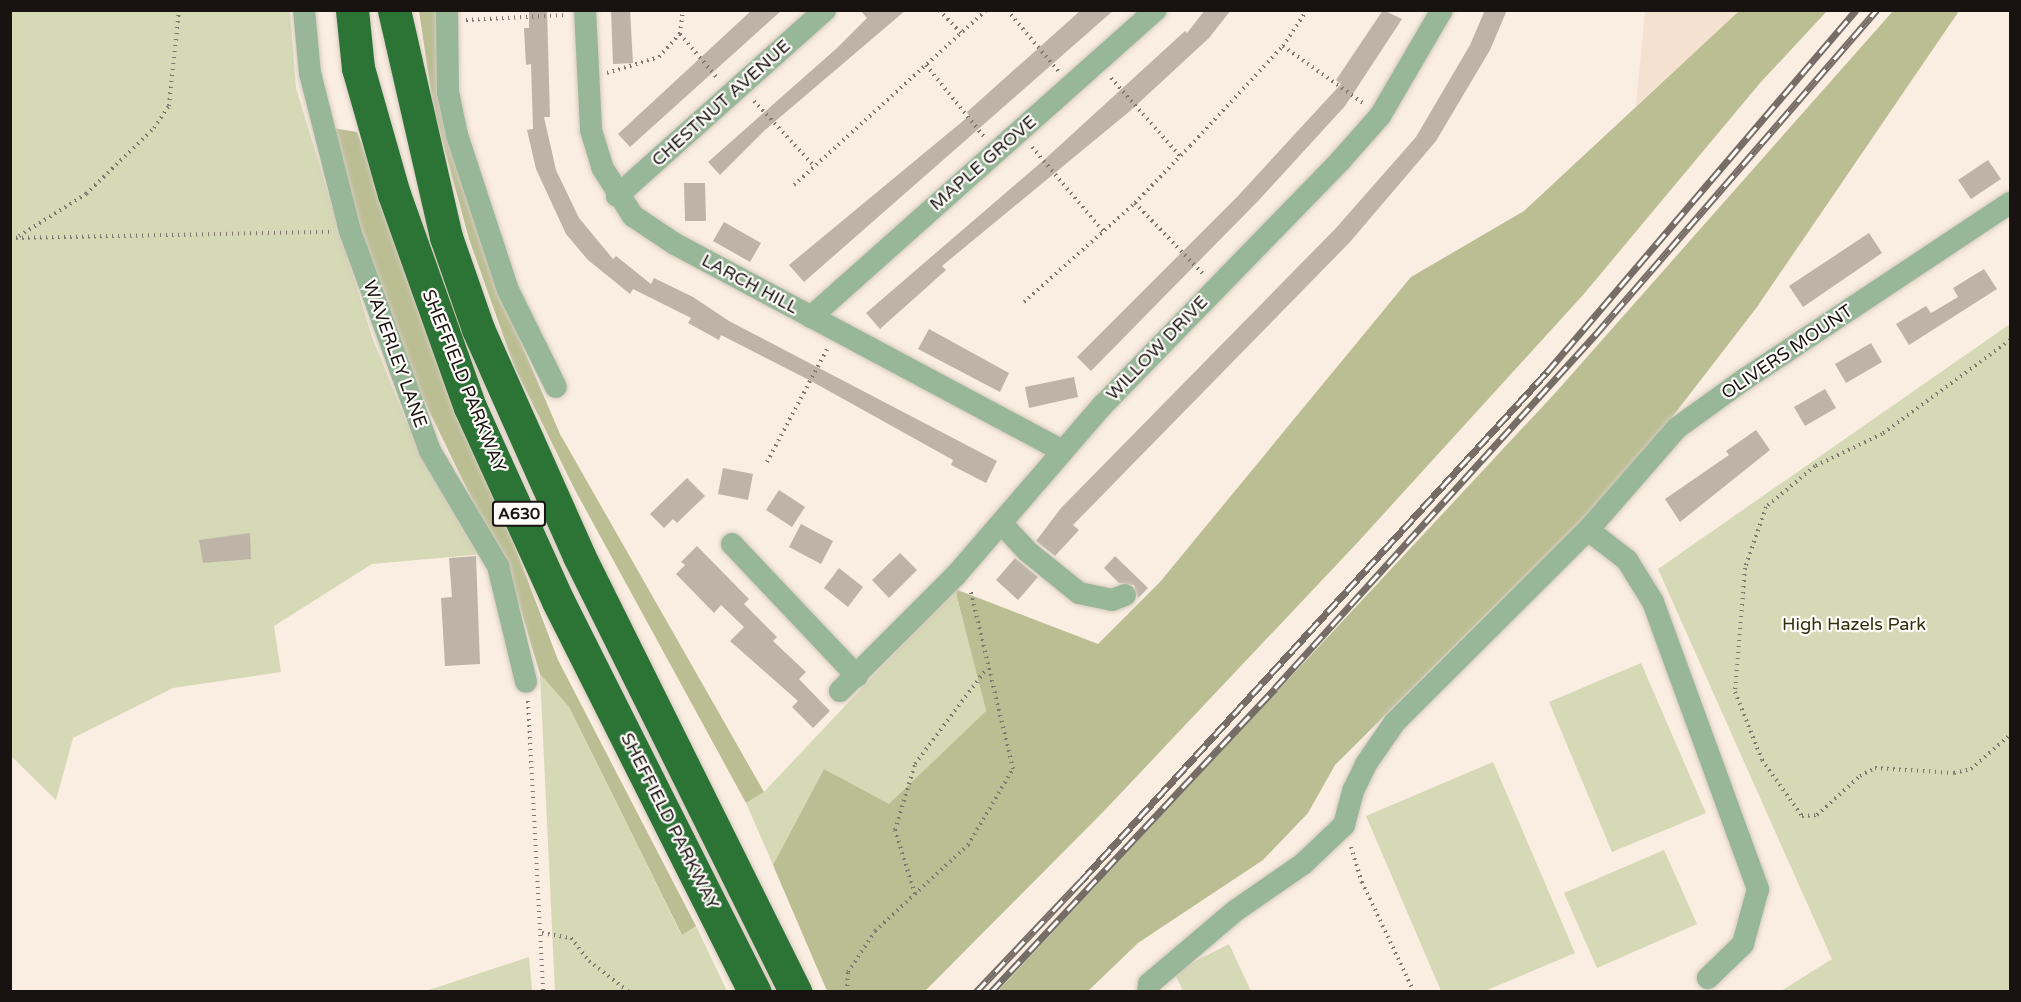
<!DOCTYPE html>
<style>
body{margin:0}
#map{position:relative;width:2021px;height:1002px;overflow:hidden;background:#faede1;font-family:"Varela Round",sans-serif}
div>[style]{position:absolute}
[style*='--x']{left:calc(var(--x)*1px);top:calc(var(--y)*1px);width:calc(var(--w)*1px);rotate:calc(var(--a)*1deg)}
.built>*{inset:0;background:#f5e1d0}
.green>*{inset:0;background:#d6d9b5}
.forest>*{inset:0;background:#babe92}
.building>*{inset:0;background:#bdb4a7}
.path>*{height:4px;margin-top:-2px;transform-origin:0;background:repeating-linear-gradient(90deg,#7f7770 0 1.5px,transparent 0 6px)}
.roads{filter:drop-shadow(0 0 2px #d6cac0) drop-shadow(0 0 2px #d6cac0)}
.minor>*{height:22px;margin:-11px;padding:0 11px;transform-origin:11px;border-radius:11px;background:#98b799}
.highway>*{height:33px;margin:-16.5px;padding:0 16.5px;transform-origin:16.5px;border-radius:16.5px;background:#2c7436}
.rail>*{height:7px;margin-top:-3.5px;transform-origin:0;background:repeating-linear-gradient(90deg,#fffcfa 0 14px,#756d66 0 28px);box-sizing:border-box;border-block:2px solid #756d66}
span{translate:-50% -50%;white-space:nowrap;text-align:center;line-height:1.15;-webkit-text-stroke:4.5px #fffcfa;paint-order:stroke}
.shield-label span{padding:2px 4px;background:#fffcfa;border:2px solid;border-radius:4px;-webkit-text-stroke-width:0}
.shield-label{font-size:16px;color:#181310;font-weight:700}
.street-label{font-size:18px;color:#181310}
.park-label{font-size:18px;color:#2e300c}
.frame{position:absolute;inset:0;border:12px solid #181310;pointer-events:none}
</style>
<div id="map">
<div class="built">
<div style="clip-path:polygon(1645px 11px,1739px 11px,1636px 106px)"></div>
</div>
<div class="green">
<div style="clip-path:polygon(10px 11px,290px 11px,296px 88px,372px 337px,406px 421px,484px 554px,372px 564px,274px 626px,281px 672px,173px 688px,73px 738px,56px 800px,11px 756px)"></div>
<div style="clip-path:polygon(2010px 324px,2010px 991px,1781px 991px,1832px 959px,1658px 569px)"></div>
<div style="clip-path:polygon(955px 589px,986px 711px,889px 805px,824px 769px,773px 865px,746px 803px,764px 792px)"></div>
<div style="clip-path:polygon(1641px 663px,1706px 813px,1612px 852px,1549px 702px)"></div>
<div style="clip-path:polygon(540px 674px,569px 707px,681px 934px,696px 926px,727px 991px,555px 991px)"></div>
<div style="clip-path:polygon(1493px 762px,1575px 953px,1485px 991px,1441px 991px,1366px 816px)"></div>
<div style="clip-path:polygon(1664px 850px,1697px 924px,1597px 968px,1564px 893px)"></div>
<div style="clip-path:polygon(1229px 944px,1251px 991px,1183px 991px,1174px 972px)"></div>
<div style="clip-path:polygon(529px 957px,532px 991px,426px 991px)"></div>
</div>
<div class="forest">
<div style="clip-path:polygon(419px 11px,440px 11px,442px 107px,521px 343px,560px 434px,764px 792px,746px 803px,575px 490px,514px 366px,469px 239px,433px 106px)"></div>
<div style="clip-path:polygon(1739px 11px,1827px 11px,1760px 83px,1583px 295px,1358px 542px,1104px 811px,925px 991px,827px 991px,773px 865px,824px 769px,889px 804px,986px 711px,955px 589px,1098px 644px,1160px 582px,1411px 277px,1524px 211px)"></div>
<div style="clip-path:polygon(1893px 11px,1959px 11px,1757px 307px,1629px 473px,1335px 765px,1308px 813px,1263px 860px,1138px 943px,1088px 991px,997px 992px,1557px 391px)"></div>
<div style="clip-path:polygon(333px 128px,357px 132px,558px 660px,696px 926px,682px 935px,569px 707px,540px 674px,513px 584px,404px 359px,361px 235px)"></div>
</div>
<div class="building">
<div style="clip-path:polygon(529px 10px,547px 10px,550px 117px,544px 117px,556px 170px,579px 218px,613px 259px,616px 256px,651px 284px,654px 278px,693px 297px,729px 321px,997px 461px,986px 483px,951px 465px,953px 460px,811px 381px,721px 335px,719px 340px,688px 323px,691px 318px,633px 289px,630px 294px,588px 260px,566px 234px,536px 169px,527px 130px,533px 129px,531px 64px,526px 65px,524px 28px,529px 28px)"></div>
<div style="clip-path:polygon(611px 10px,630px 10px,633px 63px,613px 64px)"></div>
<div style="clip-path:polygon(752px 10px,782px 10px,630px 147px,618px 134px)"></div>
<div style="clip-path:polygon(860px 10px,906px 10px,765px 130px,720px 175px,708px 162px,837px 48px,867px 18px)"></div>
<div style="clip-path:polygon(1081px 10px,1114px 10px,804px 282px,789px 265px,969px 116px,967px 112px)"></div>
<div style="clip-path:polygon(1205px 10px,1231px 10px,1209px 38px,1130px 111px,942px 266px,946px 270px,880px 329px,866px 313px,1045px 159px,1185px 31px,1187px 33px)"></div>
<div style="clip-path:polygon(1383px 10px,1402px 19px,1345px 106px,1259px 200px,1091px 371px,1077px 357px,1236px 198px,1341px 84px,1336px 80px)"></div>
<div style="clip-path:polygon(1485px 10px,1507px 10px,1490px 50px,1436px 141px,1350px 242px,1073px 525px,1079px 530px,1055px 556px,1036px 541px,1061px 508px,1336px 228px,1416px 137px,1470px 45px)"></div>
<div style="clip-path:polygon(1988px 160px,2001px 179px,1971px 199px,1958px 180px)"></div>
<div style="clip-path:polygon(684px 183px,705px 183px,706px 221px,685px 221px)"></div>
<div style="clip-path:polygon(724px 222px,761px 243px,750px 262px,713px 241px)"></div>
<div style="clip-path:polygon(1869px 233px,1882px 253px,1803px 307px,1789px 286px)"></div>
<div style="clip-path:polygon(1984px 269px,1997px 289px,1909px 345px,1896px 324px,1926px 306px,1931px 313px,1958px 297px,1953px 288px)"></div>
<div style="clip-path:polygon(929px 329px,1009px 373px,1000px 392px,918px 349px)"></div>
<div style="clip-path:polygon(1871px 343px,1882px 362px,1846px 383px,1835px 364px)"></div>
<div style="clip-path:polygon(1074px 377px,1078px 397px,1029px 408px,1025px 387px)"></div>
<div style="clip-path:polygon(1825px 389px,1836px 408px,1805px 426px,1794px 407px)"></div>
<div style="clip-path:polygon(1756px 430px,1770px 450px,1680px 522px,1665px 499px,1729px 455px,1726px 451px)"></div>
<div style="clip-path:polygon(723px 468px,753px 474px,748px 500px,718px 494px)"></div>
<div style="clip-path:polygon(687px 478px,705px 496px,677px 523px,673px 519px,664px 528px,650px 514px)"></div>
<div style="clip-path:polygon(779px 490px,805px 507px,792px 527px,766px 510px)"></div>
<div style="clip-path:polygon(801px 524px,833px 541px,821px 564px,789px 547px)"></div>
<div style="clip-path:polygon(250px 533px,251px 559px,203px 563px,199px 540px)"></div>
<div style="clip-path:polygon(697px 546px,749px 599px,744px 604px,777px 637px,773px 641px,806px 672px,799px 679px,830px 711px,813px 728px,792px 707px,798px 701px,730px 641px,744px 627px,721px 605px,714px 613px,676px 574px,685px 565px,681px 562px)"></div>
<div style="clip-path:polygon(900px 553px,917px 570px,889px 598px,872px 580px)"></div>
<div style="clip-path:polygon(476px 556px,480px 664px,445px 666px,441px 598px,452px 597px,449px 558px)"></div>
<div style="clip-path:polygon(1115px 556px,1148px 588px,1138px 598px,1134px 585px,1119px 583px,1104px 568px)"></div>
<div style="clip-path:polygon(1015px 558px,1038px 577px,1018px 600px,996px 580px)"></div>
<div style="clip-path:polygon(839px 568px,863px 587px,848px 607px,824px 588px)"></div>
</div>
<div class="path">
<div style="--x:939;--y:10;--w:32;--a:46"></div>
<div style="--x:1007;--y:10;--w:81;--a:50"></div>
<div style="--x:466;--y:20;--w:100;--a:-2.9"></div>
<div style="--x:680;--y:34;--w:59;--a:49.8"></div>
<div style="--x:1283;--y:46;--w:98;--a:35.5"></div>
<div style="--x:926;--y:65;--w:92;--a:51.1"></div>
<div style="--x:607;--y:73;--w:54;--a:-17.1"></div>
<div style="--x:659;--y:57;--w:31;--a:-48"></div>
<div style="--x:680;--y:34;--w:24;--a:-83"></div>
<div style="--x:1111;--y:78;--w:104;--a:48.5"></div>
<div style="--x:754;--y:101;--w:88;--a:47.3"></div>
<div style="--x:1032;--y:147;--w:110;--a:49.8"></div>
<div style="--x:794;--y:185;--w:260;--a:-42.3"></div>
<div style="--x:1135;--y:203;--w:98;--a:46.2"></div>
<div style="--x:19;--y:236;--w:79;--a:-32.1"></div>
<div style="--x:86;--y:194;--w:95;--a:-44.1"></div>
<div style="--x:154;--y:128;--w:27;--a:-56"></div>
<div style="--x:169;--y:106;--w:97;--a:-84.1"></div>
<div style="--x:10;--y:238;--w:321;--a:-1.1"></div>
<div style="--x:1024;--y:302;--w:149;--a:-41.7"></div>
<div style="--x:1135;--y:203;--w:79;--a:-46"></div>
<div style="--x:1190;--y:146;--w:137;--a:-47.1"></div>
<div style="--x:1283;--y:46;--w:43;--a:-56.3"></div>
<div style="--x:2010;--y:340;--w:159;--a:143.7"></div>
<div style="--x:1882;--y:434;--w:74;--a:154.5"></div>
<div style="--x:1815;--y:466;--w:64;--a:140.1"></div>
<div style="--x:1766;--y:507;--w:65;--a:109"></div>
<div style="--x:1745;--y:568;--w:124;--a:94.6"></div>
<div style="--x:1735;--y:692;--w:73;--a:68.3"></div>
<div style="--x:1762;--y:760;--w:69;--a:54.5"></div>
<div style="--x:1802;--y:816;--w:15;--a:-4"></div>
<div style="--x:1817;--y:815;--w:58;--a:-42.2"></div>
<div style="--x:1860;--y:776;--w:17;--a:-28"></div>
<div style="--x:1875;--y:768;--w:79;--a:3.6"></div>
<div style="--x:1954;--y:773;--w:17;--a:-13"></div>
<div style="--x:1971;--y:769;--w:52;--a:-41.1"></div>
<div style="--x:767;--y:462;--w:128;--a:-62"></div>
<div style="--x:528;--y:701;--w:291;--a:87"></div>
<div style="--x:1351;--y:847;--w:37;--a:73"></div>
<div style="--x:1362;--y:882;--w:122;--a:64.7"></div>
<div style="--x:915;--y:894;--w:67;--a:-107.4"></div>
<div style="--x:895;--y:830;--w:69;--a:-73.1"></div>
<div style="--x:915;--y:764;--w:120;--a:-53.1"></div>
<div style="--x:542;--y:933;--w:29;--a:10"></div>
<div style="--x:571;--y:938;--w:29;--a:52"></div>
<div style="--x:589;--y:961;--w:51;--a:37.8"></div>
<div style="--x:847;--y:992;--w:20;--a:-87"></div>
<div style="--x:848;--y:972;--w:49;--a:-56.6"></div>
<div style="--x:875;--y:931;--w:127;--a:-42.8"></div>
<div style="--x:968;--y:845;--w:88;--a:-59.4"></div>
<div style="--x:1013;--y:769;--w:185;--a:-103.4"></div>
</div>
<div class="roads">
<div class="minor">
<div style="--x:304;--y:10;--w:63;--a:84.6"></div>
<div style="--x:310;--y:73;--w:163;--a:75.8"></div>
<div style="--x:350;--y:231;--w:234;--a:70"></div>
<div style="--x:430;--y:451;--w:134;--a:59.4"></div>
<div style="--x:498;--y:566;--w:119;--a:76.4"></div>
<div style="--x:447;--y:10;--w:82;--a:89.3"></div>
<div style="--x:448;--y:92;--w:44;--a:78.2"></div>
<div style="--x:457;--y:135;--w:163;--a:71.8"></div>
<div style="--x:508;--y:290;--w:108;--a:63.7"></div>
<div style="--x:585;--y:10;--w:120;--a:87.1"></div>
<div style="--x:591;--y:130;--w:39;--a:73"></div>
<div style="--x:602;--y:167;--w:58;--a:57.7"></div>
<div style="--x:633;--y:216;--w:50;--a:33.7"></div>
<div style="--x:675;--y:244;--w:437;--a:28.1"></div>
<div style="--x:617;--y:196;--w:279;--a:-41.8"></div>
<div style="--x:811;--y:317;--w:462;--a:-41.7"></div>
<div style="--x:1002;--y:524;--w:37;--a:47"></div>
<div style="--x:1027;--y:551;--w:67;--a:38.9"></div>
<div style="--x:1079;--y:593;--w:34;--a:12"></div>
<div style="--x:1112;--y:600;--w:14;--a:-21"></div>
<div style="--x:1588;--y:530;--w:49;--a:37.6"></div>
<div style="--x:1627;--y:560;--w:49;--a:58.2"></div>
<div style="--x:1653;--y:602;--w:306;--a:69.9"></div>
<div style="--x:1758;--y:889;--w:57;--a:105.3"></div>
<div style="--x:1743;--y:944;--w:49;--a:135.8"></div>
<div style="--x:732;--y:544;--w:182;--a:46.6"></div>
<div style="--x:840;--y:691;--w:164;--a:-45"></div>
<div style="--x:956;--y:575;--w:223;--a:-49.2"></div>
<div style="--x:1102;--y:406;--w:342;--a:-45.8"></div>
<div style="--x:1340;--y:161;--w:60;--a:-48.4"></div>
<div style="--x:1380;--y:116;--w:123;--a:-59.7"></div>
<div style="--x:1148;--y:992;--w:8;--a:-83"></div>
<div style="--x:1149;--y:984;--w:113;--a:-40.3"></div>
<div style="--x:1235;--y:911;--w:83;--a:-34.7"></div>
<div style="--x:1303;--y:864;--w:57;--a:-43.6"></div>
<div style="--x:1344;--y:825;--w:35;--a:-75"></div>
<div style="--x:1353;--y:791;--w:30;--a:-64"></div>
<div style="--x:1366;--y:764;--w:51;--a:-55.4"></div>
<div style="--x:1395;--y:722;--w:272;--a:-44.9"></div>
<div style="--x:1588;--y:530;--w:135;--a:-48.9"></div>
<div style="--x:1677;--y:428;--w:84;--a:-35.8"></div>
<div style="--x:1745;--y:379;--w:318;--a:-33.6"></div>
</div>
<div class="highway">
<div style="--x:352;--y:10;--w:58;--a:84.1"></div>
<div style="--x:358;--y:68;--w:131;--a:74.1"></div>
<div style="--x:394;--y:194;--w:226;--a:70.4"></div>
<div style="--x:470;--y:407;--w:213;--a:65.6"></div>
<div style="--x:558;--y:601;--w:438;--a:63.3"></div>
<div style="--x:394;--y:10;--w:233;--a:77.1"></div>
<div style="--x:446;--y:237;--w:97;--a:70.8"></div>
<div style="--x:478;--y:329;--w:248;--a:66"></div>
<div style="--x:579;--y:556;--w:487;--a:63.6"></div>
</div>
</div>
<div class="rail">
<div style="--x:976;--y:992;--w:154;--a:-46.6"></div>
<div style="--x:1082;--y:880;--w:689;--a:-47.53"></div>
<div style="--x:1547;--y:372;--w:476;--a:-49.5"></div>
<div style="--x:991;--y:992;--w:416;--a:-46.9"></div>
<div style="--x:1275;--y:688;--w:478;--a:-47.8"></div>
<div style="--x:1596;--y:334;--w:429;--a:-49.1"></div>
</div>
<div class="shield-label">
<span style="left:519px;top:514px">A630</span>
</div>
<div class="street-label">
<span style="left:721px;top:103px;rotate:-42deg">CHESTNUT AVENUE</span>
<span style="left:983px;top:163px;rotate:-41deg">MAPLE GROVE</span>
<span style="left:750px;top:284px;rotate:28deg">LARCH HILL</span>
<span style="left:1157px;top:348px;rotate:-46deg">WILLOW DRIVE</span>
<span style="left:1787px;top:352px;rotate:-34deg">OLIVERS MOUNT</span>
<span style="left:395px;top:354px;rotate:70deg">WAVERLEY LANE</span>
<span style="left:464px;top:381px;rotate:68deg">SHEFFIELD PARKWAY</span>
<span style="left:670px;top:821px;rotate:63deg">SHEFFIELD PARKWAY</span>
</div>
<div class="park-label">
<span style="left:1854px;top:624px">High Hazels Park</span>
</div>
<div class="frame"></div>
</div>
